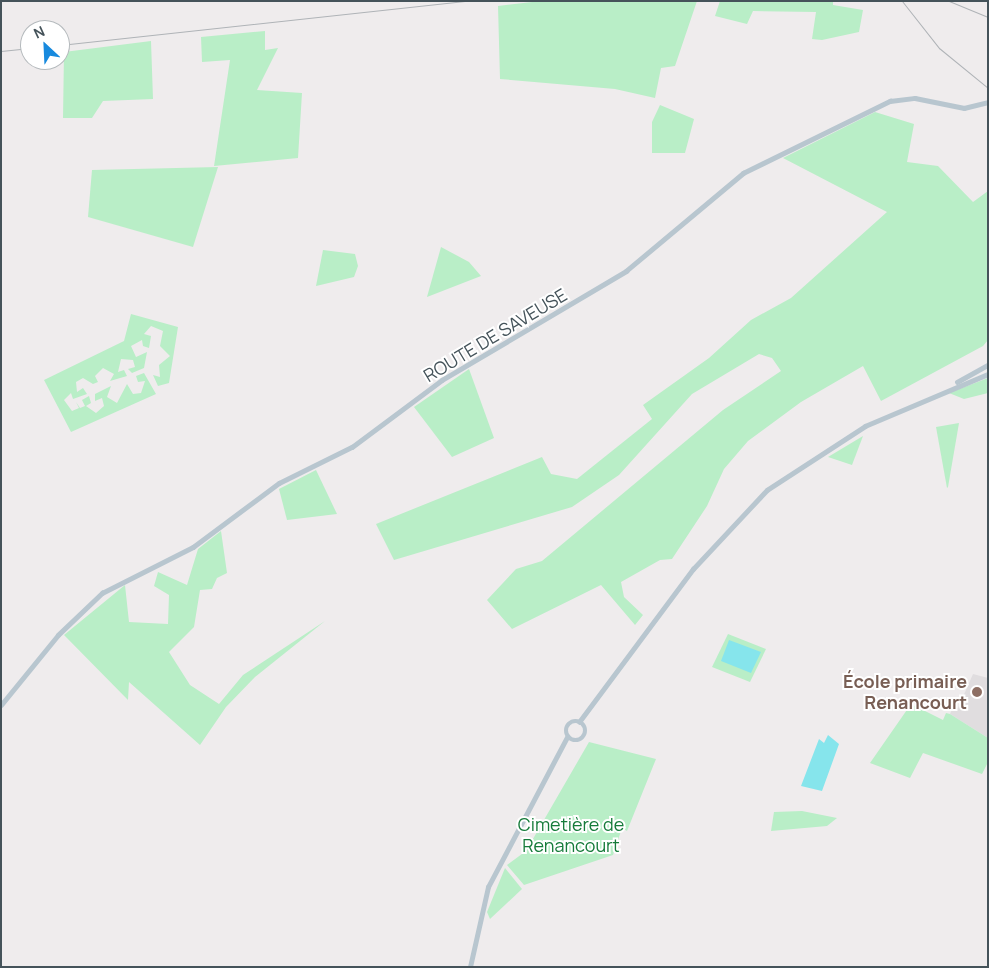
<!DOCTYPE html>
<meta charset="utf-8">
<style>
body{margin:0}
#map{position:relative;width:989px;height:968px;overflow:hidden;background:#efeced;font-family:Manrope,sans-serif}
div>[style]{position:absolute}
[style*='--x']{left:calc(var(--x)*1px);top:calc(var(--y)*1px);width:calc(var(--w)*1px);rotate:calc(var(--a)*1deg)}
.education>*{inset:0;background:#e0dddf}
.green>*{inset:0;background:#b9eec7}
.water>*{inset:0;background:#86e5ec}
.secondary>*{height:4.5px;margin:-2.25px;padding:0 2.25px;transform-origin:2.25px;border-radius:2.25px;background:#b8c6cf}
.secondary>.ring{margin:-2.25px;padding:0;box-sizing:content-box;background:none;border:4.5px solid #b8c6cf;border-radius:50%}
.rail>*{height:1px;margin:-0.5px;padding:0 0.5px;transform-origin:0.5px;border-radius:0.5px;background:#afb3b7}
.dots>*{width:14px;height:14px;translate:-50% -50%;box-sizing:border-box;border:2px solid #fff;border-radius:50%}
span{translate:-50% -50%;white-space:nowrap;text-align:center;line-height:1.15;-webkit-text-stroke:4px #fff;paint-order:stroke}
.street-label{font-size:18px;color:#45535a}
.education-label{font-size:18px;color:#785e54;font-weight:700}
.right{translate:-100% -50%;text-align:right}
.park-label{font-size:18px;color:#167b3a}
.frame{position:absolute;inset:0;border:2px solid #45535a;pointer-events:none}
.north{position:absolute;left:20px;top:20px;width:50px;height:50px;box-sizing:border-box;background:#fff;border:1px solid #b5babd;border-radius:50%;rotate:335deg;font-size:14px;font-weight:700;line-height:20px;text-align:center;color:#45535a}
.north::after{content:'';display:block;margin:auto;width:18px;height:22px;background:#188ade;clip-path:polygon(50% 0,100% 100%,50% 72%,0 100%)}
</style>
<div id="map">
<div class="education">
<div style="clip-path:polygon(973px 674px,988px 678px,988px 738px,950px 714px,953px 707px,958px 708px)"></div>
</div>
<div class="green">
<div style="clip-path:polygon(541px 1px,697px 1px,675px 66px,661px 68px,655px 98px,615px 89px,500px 79px,498px 6px)"></div>
<div style="clip-path:polygon(720px 1px,833px 1px,833px 5px,863px 10px,859px 32px,822px 40px,812px 39px,816px 12px,753px 11px,747px 24px,715px 16px)"></div>
<div style="clip-path:polygon(265px 31px,265px 50px,278px 48px,257px 90px,302px 93px,298px 158px,214px 166px,230px 60px,202px 62px,201px 37px)"></div>
<div style="clip-path:polygon(151px 41px,153px 99px,103px 101px,92px 118px,63px 118px,64px 52px)"></div>
<div style="clip-path:polygon(660px 105px,694px 119px,685px 153px,652px 153px,652px 122px)"></div>
<div style="clip-path:polygon(875px 112px,914px 124px,907px 162px,938px 166px,973px 202px,988px 191px,988px 340px,983px 346px,881px 401px,863px 366px,801px 402px,748px 441px,724px 469px,707px 506px,672px 559px,660px 560px,621px 582px,624px 597px,643px 615px,635px 625px,601px 585px,512px 629px,487px 600px,516px 569px,542px 561px,723px 410px,781px 371px,772px 358px,759px 354px,692px 394px,619px 475px,572px 507px,394px 560px,376px 524px,542px 457px,551px 474px,577px 479px,652px 419px,643px 405px,709px 358px,751px 320px,791px 298px,887px 212px,783px 158px)"></div>
<div style="clip-path:polygon(218px 167px,193px 247px,88px 217px,92px 170px)"></div>
<div style="clip-path:polygon(441px 247px,469px 262px,481px 276px,427px 297px)"></div>
<div style="clip-path:polygon(323px 250px,355px 254px,358px 266px,354px 277px,316px 286px)"></div>
<div style="clip-path:polygon(131px 314px,178px 327px,169px 383px,158px 386px,153px 375px,160px 377px,159px 365px,170px 356px,160px 346px,163px 331px,151px 326px,144px 334px,151px 336px,149px 348px,143px 346px,142px 340px,131px 346px,136px 357px,147px 352px,144px 368px,132px 373px,128px 369px,135px 367px,133px 360px,121px 359px,118px 372px,124px 370px,127px 376px,110px 381px,114px 374px,103px 368px,95px 376px,98px 382px,93px 384px,83px 378px,76px 382px,77px 392px,83px 388px,87px 394px,73px 399px,71px 393px,64px 400px,72px 411px,79px 408px,76px 402px,80px 408px,85px 406px,82px 400px,89px 396px,91px 403px,86px 406px,96px 413px,104px 406px,102px 398px,95px 401px,95px 394px,111px 386px,107px 397px,117px 403px,127px 384px,133px 394px,141px 393px,145px 381px,138px 382px,136px 376px,144px 373px,156px 394px,71px 432px,44px 380px,124px 341px)"></div>
<div style="clip-path:polygon(469px 369px,494px 438px,452px 457px,414px 407px)"></div>
<div style="clip-path:polygon(988px 378px,988px 393px,964px 399px,949px 393px)"></div>
<div style="clip-path:polygon(959px 423px,948px 487px,947px 488px,936px 427px)"></div>
<div style="clip-path:polygon(863px 436px,852px 465px,828px 457px)"></div>
<div style="clip-path:polygon(316px 470px,337px 514px,287px 520px,279px 489px)"></div>
<div style="clip-path:polygon(221px 531px,227px 573px,217px 578px,212px 589px,200px 590px,194px 627px,169px 652px,190px 685px,219px 704px,243px 675px,325px 621px,255px 677px,226px 707px,200px 745px,129px 682px,128px 700px,64px 635px,125px 585px,129px 622px,168px 624px,169px 595px,154px 586px,158px 572px,187px 585px,198px 549px)"></div>
<div style="clip-path:polygon(728px 634px,766px 649px,750px 682px,712px 667px)"></div>
<div style="clip-path:polygon(911px 704px,943px 720px,946px 713px,950px 714px,988px 738px,988px 762px,982px 774px,923px 753px,910px 778px,870px 763px)"></div>
<div style="clip-path:polygon(589px 742px,656px 759px,627px 831px,622px 828px,613px 855px,524px 885px,507px 865px,526px 851px)"></div>
<div style="clip-path:polygon(802px 811px,837px 818px,827px 826px,771px 831px,774px 812px)"></div>
<div style="clip-path:polygon(505px 868px,522px 889px,490px 919px,487px 912px)"></div>
</div>
<div class="water">
<div style="clip-path:polygon(729px 640px,761px 652px,751px 673px,721px 661px)"></div>
<div style="clip-path:polygon(828px 735px,839px 744px,822px 791px,801px 786px,819px 739px,824px 743px)"></div>
</div>
<div class="secondary">
<div style="--x:957;--y:382;--w:35;--a:-29"></div>
<div style="--x:1;--y:705;--w:90;--a:-50.8"></div>
<div style="--x:58;--y:635;--w:61;--a:-43.7"></div>
<div style="--x:102;--y:593;--w:102;--a:-26.8"></div>
<div style="--x:193;--y:547;--w:107;--a:-36.7"></div>
<div style="--x:279;--y:483;--w:81;--a:-26.3"></div>
<div style="--x:352;--y:447;--w:112;--a:-36.7"></div>
<div style="--x:442;--y:380;--w:214;--a:-30.6"></div>
<div style="--x:626;--y:271;--w:153;--a:-39.9"></div>
<div style="--x:743;--y:173;--w:164;--a:-26.1"></div>
<div style="--x:890;--y:101;--w:25;--a:-7"></div>
<div style="--x:915;--y:98;--w:50;--a:11.5"></div>
<div style="--x:964;--y:108;--w:25;--a:-14"></div>
<div class="ring" style="left:566px;top:721px;width:15.5px;height:15.5px"></div>
<div style="--x:579;--y:722;--w:191;--a:-53.3"></div>
<div style="--x:693;--y:569;--w:108;--a:-46.9"></div>
<div style="--x:767;--y:490;--w:117;--a:-33.1"></div>
<div style="--x:865;--y:426;--w:134;--a:-22.9"></div>
<div style="--x:470;--y:967;--w:82;--a:-77.3"></div>
<div style="--x:488;--y:887;--w:170;--a:-62.2"></div>
</div>
<div class="rail">
<div style="--x:902;--y:1;--w:60;--a:51.8"></div>
<div style="--x:939;--y:48;--w:63;--a:39.2"></div>
<div style="--x:949;--y:1;--w:42;--a:22.3"></div>
<div style="--x:60;--y:45;--w:407;--a:-6.2"></div>
<div style="--x:1;--y:51;--w:29;--a:-6"></div>
</div>
<div class="dots">
<div style="left:977px;top:692px;background:#8d6e63"></div>
</div>
<div class="street-label">
<span style="left:495px;top:335px;rotate:-31deg">ROUTE DE SAVEUSE</span>
</div>
<div class="education-label">
<span class="right" style="left:967px;top:692px">École primaire<br>Renancourt</span>
</div>
<div class="park-label">
<span style="left:571px;top:835px">Cimetière de<br>Renancourt</span>
</div>
<div class="frame"></div>
<div class="north">N</div>
</div>
